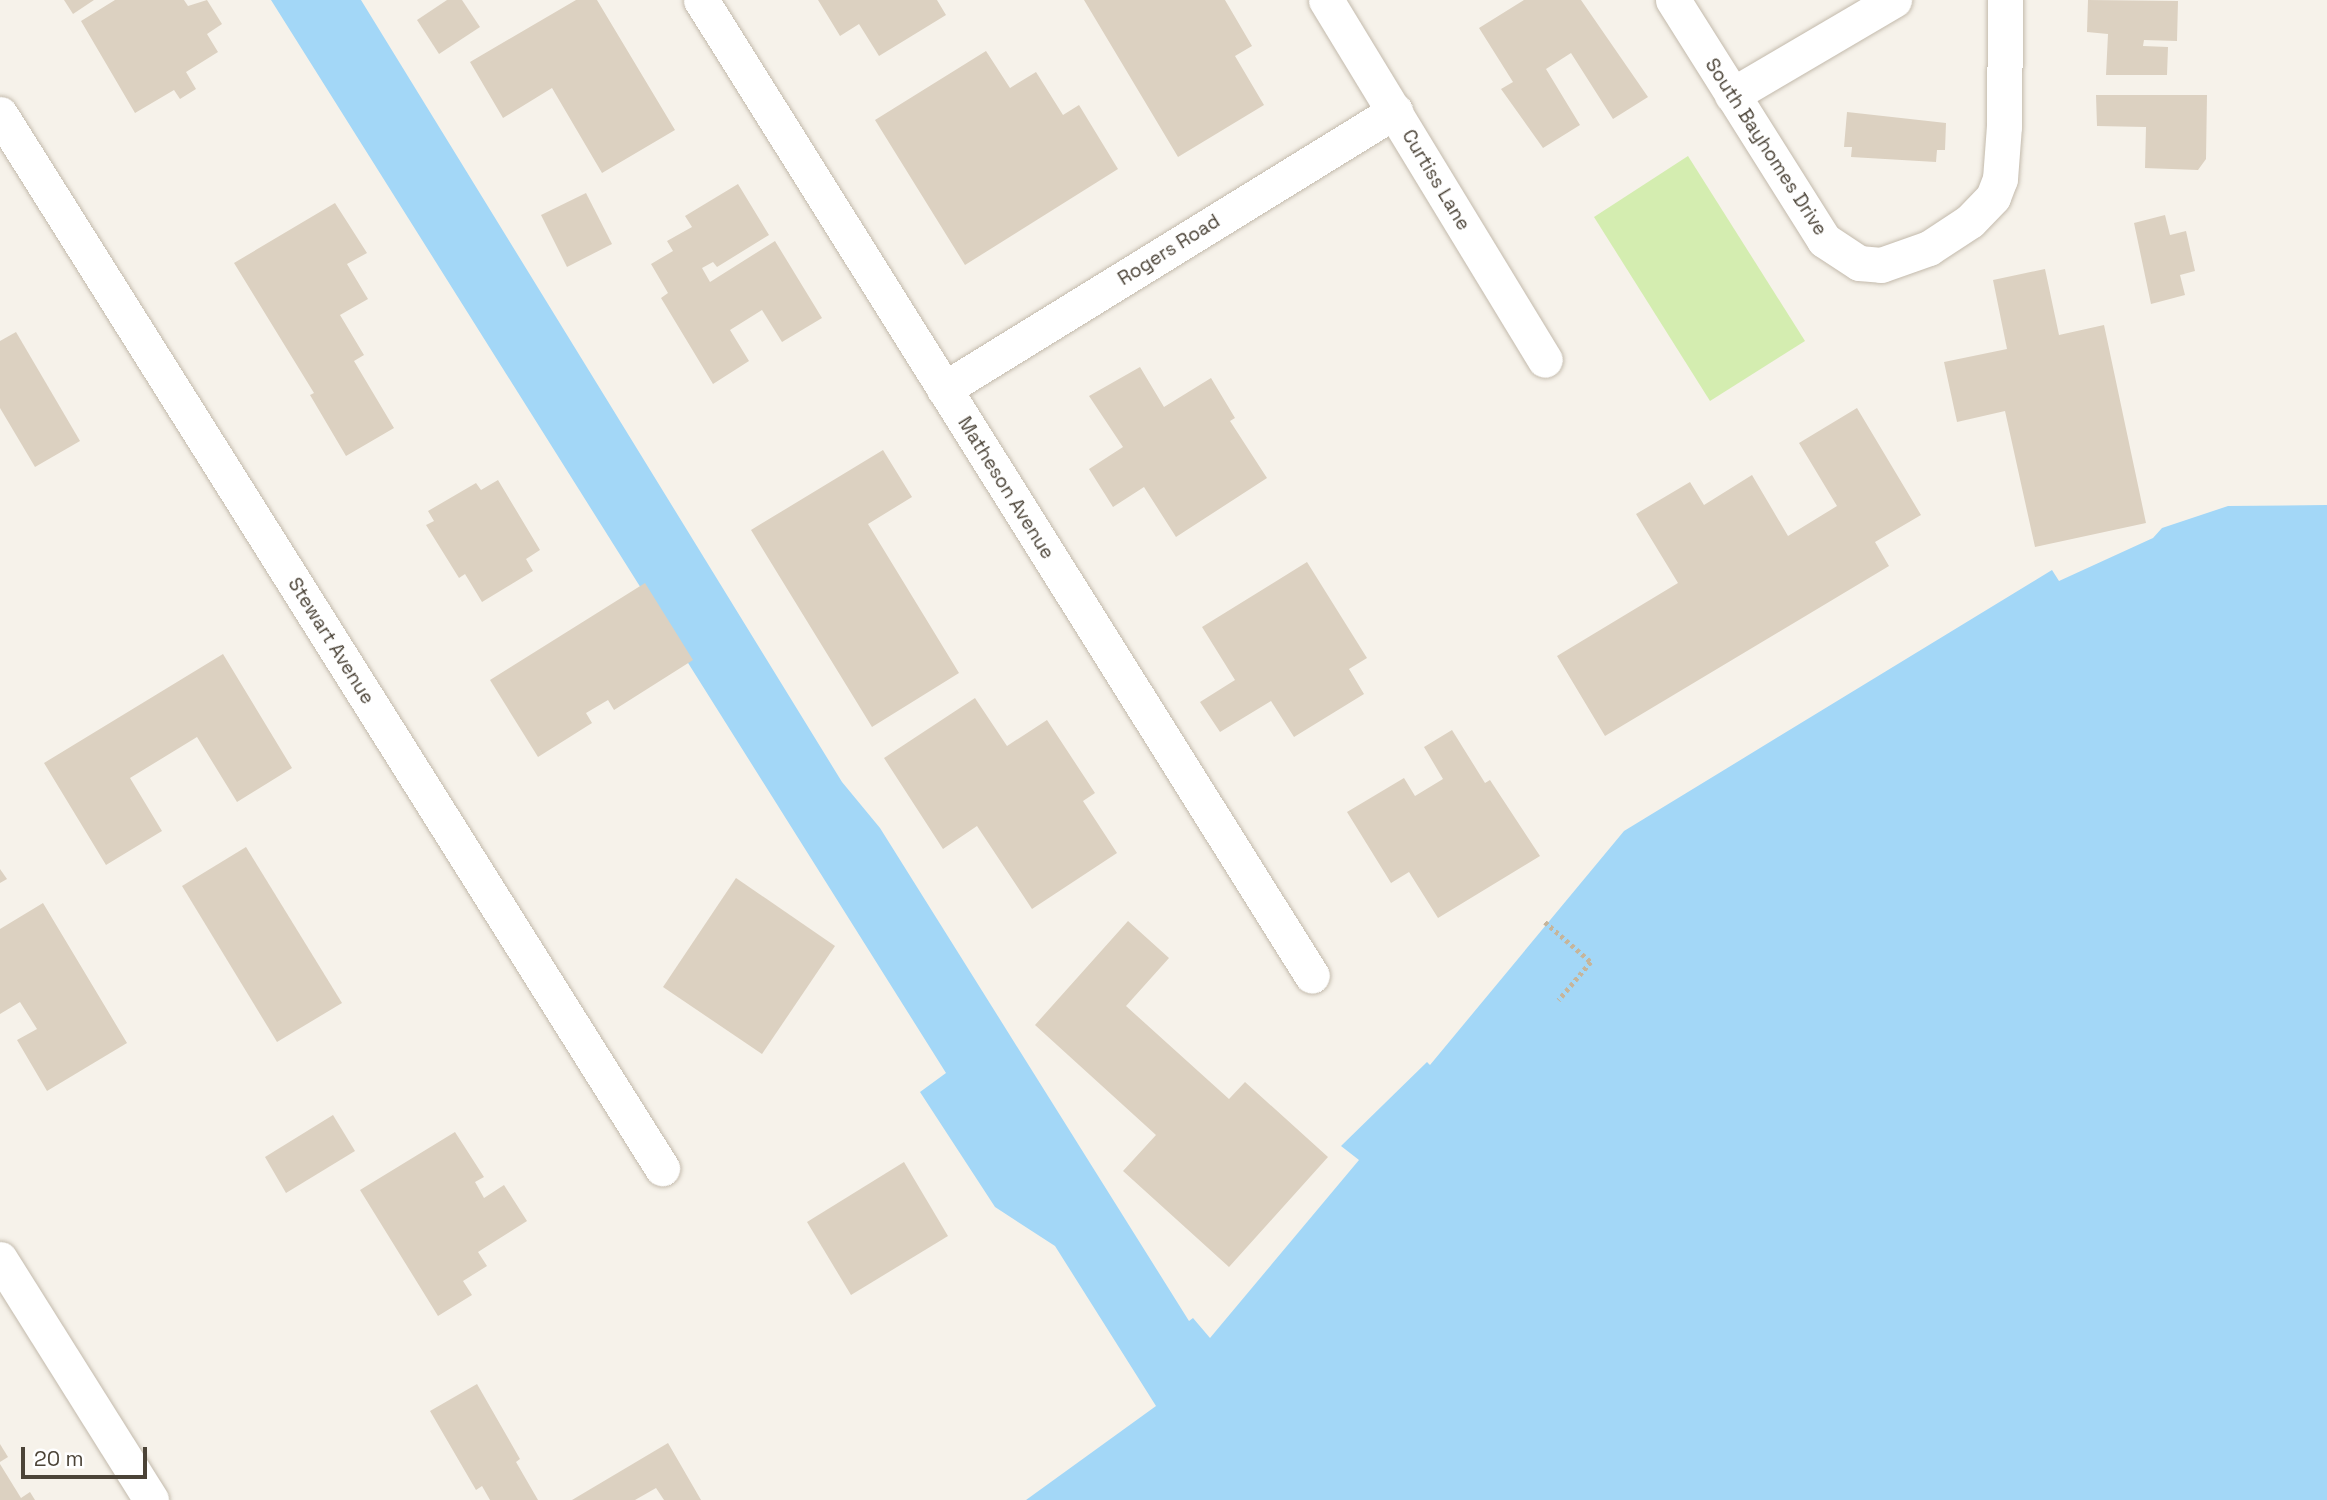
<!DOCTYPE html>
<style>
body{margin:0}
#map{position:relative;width:2327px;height:1500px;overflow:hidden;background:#f6f2ea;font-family:"Space Grotesk",sans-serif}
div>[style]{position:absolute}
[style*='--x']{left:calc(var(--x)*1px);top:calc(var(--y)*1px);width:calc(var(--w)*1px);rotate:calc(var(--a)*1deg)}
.green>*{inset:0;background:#d4edb0}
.water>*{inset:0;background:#a3d7f7}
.building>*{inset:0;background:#dcd1c1}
.path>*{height:4.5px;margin-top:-2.25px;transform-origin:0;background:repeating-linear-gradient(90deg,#c6b59b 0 3.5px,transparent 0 7px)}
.roads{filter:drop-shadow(0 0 2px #c3baac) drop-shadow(0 0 2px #c3baac)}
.street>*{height:35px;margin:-17.5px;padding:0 17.5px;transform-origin:17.5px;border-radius:17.5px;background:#fff}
span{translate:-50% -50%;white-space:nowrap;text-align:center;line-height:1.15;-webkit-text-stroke:5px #fff;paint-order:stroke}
.street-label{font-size:19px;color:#4b4337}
.scale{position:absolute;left:21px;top:1447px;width:126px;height:32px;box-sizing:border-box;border:4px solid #4b4337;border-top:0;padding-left:9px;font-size:21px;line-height:24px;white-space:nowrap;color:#4b4337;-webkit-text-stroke:5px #fff;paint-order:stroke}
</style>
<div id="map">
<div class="green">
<div style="clip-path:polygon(1688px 156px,1805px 341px,1710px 401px,1594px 217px)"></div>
</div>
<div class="water">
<div style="clip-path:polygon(271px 0,361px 0,842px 782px,880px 828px,1189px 1321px,1193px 1318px,1210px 1338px,1359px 1160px,1341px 1146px,1427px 1062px,1430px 1065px,1624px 831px,2052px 570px,2059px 581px,2153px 538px,2162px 528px,2228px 506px,2327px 505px,2327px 1500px,1026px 1500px,1156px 1406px,1055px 1246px,995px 1207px,920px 1092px,946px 1073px)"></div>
</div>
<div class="building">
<div style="clip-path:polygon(64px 0,94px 0,73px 14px)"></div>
<div style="clip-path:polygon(115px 0,184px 0,188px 6px,207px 0,222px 24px,207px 34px,218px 52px,186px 72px,196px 89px,180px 99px,174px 90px,135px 113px,81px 21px)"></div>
<div style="clip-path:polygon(447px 0,462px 0,480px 27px,439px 54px,417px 20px)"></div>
<div style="clip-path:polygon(576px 0,597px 0,675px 130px,602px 173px,552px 88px,503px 118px,470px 62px)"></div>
<div style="clip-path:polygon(818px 0,937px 0,946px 15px,879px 56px,859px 24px,840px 36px)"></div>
<div style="clip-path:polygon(1084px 0,1225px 0,1252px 46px,1235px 56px,1264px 105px,1178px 157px)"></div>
<div style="clip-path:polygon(1524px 0,1581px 0,1648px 97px,1613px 119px,1571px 53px,1546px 69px,1580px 125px,1543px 148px,1501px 89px,1513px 82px,1479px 28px)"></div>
<div style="clip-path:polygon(2088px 0,2178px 1px,2177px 41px,2144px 40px,2143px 46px,2168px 47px,2167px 75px,2106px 75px,2108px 34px,2087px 32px)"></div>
<div style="clip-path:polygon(986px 51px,1010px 88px,1036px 72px,1063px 115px,1079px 105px,1118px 169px,965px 265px,875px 120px)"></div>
<div style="clip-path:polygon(2096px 95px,2207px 95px,2206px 159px,2198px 170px,2145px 168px,2146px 127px,2097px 126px)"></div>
<div style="clip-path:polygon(1847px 112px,1946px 123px,1945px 150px,1937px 150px,1936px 162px,1851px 157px,1852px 147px,1844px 147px)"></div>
<div style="clip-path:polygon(738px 184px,769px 235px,717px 267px,713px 262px,702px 268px,710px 282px,775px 241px,822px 318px,782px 342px,762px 310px,730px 330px,749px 361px,713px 384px,661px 298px,668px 293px,651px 264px,673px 251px,667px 241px,692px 227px,685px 216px)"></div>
<div style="clip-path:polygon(586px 193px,612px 244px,567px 267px,541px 215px)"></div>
<div style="clip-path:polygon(335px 203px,367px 253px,347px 264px,368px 299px,340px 315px,364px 355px,354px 361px,394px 428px,346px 456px,310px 395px,314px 393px,234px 263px)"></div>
<div style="clip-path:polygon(2165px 215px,2170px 235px,2186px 231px,2195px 271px,2180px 275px,2185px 295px,2151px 304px,2134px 223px)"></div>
<div style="clip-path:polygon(2045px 269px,2059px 335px,2104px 325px,2146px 523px,2035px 547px,2005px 411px,1957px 422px,1944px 362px,2007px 349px,1993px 280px)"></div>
<div style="clip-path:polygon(16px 332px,80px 441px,35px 467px,0 408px,0 341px)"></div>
<div style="clip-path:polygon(1140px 367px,1164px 407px,1211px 378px,1235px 418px,1230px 421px,1267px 478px,1176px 537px,1144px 487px,1113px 507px,1089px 469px,1123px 447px,1089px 396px)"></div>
<div style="clip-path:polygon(1857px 408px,1921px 515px,1875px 542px,1889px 566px,1605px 736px,1557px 656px,1678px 583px,1636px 514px,1690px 482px,1704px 505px,1752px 475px,1788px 536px,1837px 506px,1799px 443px)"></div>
<div style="clip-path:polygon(883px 450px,912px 497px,868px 524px,959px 673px,872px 727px,751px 530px)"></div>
<div style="clip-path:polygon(498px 480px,540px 550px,526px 559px,533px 571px,482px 602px,465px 574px,459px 578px,426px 525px,434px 521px,428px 511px,476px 483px,481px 490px)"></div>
<div style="clip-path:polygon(1307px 562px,1367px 658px,1349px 669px,1364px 694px,1294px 737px,1271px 701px,1220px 732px,1200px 702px,1235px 680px,1202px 627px)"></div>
<div style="clip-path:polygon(645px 583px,693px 660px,614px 710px,608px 700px,586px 713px,592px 723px,538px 757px,490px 680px)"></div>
<div style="clip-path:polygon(223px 654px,292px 768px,237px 802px,197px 737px,130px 778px,162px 831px,106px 865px,44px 763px)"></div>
<div style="clip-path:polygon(975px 698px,1007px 746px,1047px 720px,1095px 793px,1083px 801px,1117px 853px,1032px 909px,977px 826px,943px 849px,884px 758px)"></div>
<div style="clip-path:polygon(1452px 730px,1485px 783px,1490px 780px,1540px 856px,1438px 918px,1409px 872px,1391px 883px,1347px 812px,1404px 778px,1415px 796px,1443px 779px,1424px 747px)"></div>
<div style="clip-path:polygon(246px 847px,342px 1003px,277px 1042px,182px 886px)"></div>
<div style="clip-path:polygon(0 869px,7px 879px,0 883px)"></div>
<div style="clip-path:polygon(736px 878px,835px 946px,762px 1054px,663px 987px)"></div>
<div style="clip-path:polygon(43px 903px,127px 1043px,47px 1091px,17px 1040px,37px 1029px,20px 1002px,0 1014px,0 929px)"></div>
<div style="clip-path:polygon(1128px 921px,1169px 958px,1126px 1006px,1229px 1099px,1245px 1082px,1328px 1157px,1229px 1267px,1123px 1171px,1156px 1135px,1035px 1025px)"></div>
<div style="clip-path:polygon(333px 1115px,355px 1151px,286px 1193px,265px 1157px)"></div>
<div style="clip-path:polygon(455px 1132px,484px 1177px,475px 1182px,484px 1198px,504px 1185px,527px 1221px,478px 1252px,487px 1266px,463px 1281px,472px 1295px,438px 1316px,360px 1190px)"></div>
<div style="clip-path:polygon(904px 1162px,948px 1236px,851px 1295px,807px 1222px)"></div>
<div style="clip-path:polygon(477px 1384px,520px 1459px,516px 1462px,538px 1500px,490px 1500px,482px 1486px,476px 1490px,430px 1411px)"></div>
<div style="clip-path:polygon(668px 1443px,701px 1500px,664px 1500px,656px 1488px,635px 1500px,572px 1500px)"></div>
<div style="clip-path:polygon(0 1444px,8px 1457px,0 1462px)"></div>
<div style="clip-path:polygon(0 1464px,21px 1498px,30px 1492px,35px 1500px,0 1500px)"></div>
</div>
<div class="path">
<div style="--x:1545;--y:922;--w:61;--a:41"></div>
<div style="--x:1591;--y:962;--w:50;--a:130.1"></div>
</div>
<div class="roads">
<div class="street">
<div style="--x:701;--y:0;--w:1151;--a:57.95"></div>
<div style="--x:1326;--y:0;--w:421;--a:58.7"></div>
<div style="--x:1673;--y:0;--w:284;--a:57.8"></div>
<div style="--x:1824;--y:240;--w:42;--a:33.3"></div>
<div style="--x:1859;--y:263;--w:22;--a:5"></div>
<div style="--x:1881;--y:265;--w:51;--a:-19.5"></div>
<div style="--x:1929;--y:248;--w:49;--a:-33.4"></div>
<div style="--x:1970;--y:221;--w:33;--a:-46"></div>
<div style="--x:1993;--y:197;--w:19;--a:-69"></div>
<div style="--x:2000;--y:179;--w:53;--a:-85.7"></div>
<div style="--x:2004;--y:126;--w:126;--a:-89.5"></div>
<div style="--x:1732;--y:95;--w:188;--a:-30.4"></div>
<div style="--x:0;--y:114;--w:1245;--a:57.87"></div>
<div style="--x:944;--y:389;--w:530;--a:-31.65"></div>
<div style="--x:0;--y:1259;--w:284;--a:57.9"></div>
</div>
</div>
<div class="street-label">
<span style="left:1766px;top:147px;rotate:57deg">South Bayhomes Drive</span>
<span style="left:1436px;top:180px;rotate:59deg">Curtiss Lane</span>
<span style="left:1169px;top:250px;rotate:-32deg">Rogers Road</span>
<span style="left:1006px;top:488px;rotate:58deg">Matheson Avenue</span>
<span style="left:331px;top:641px;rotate:58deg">Stewart Avenue</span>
</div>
<div class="scale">20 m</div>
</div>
